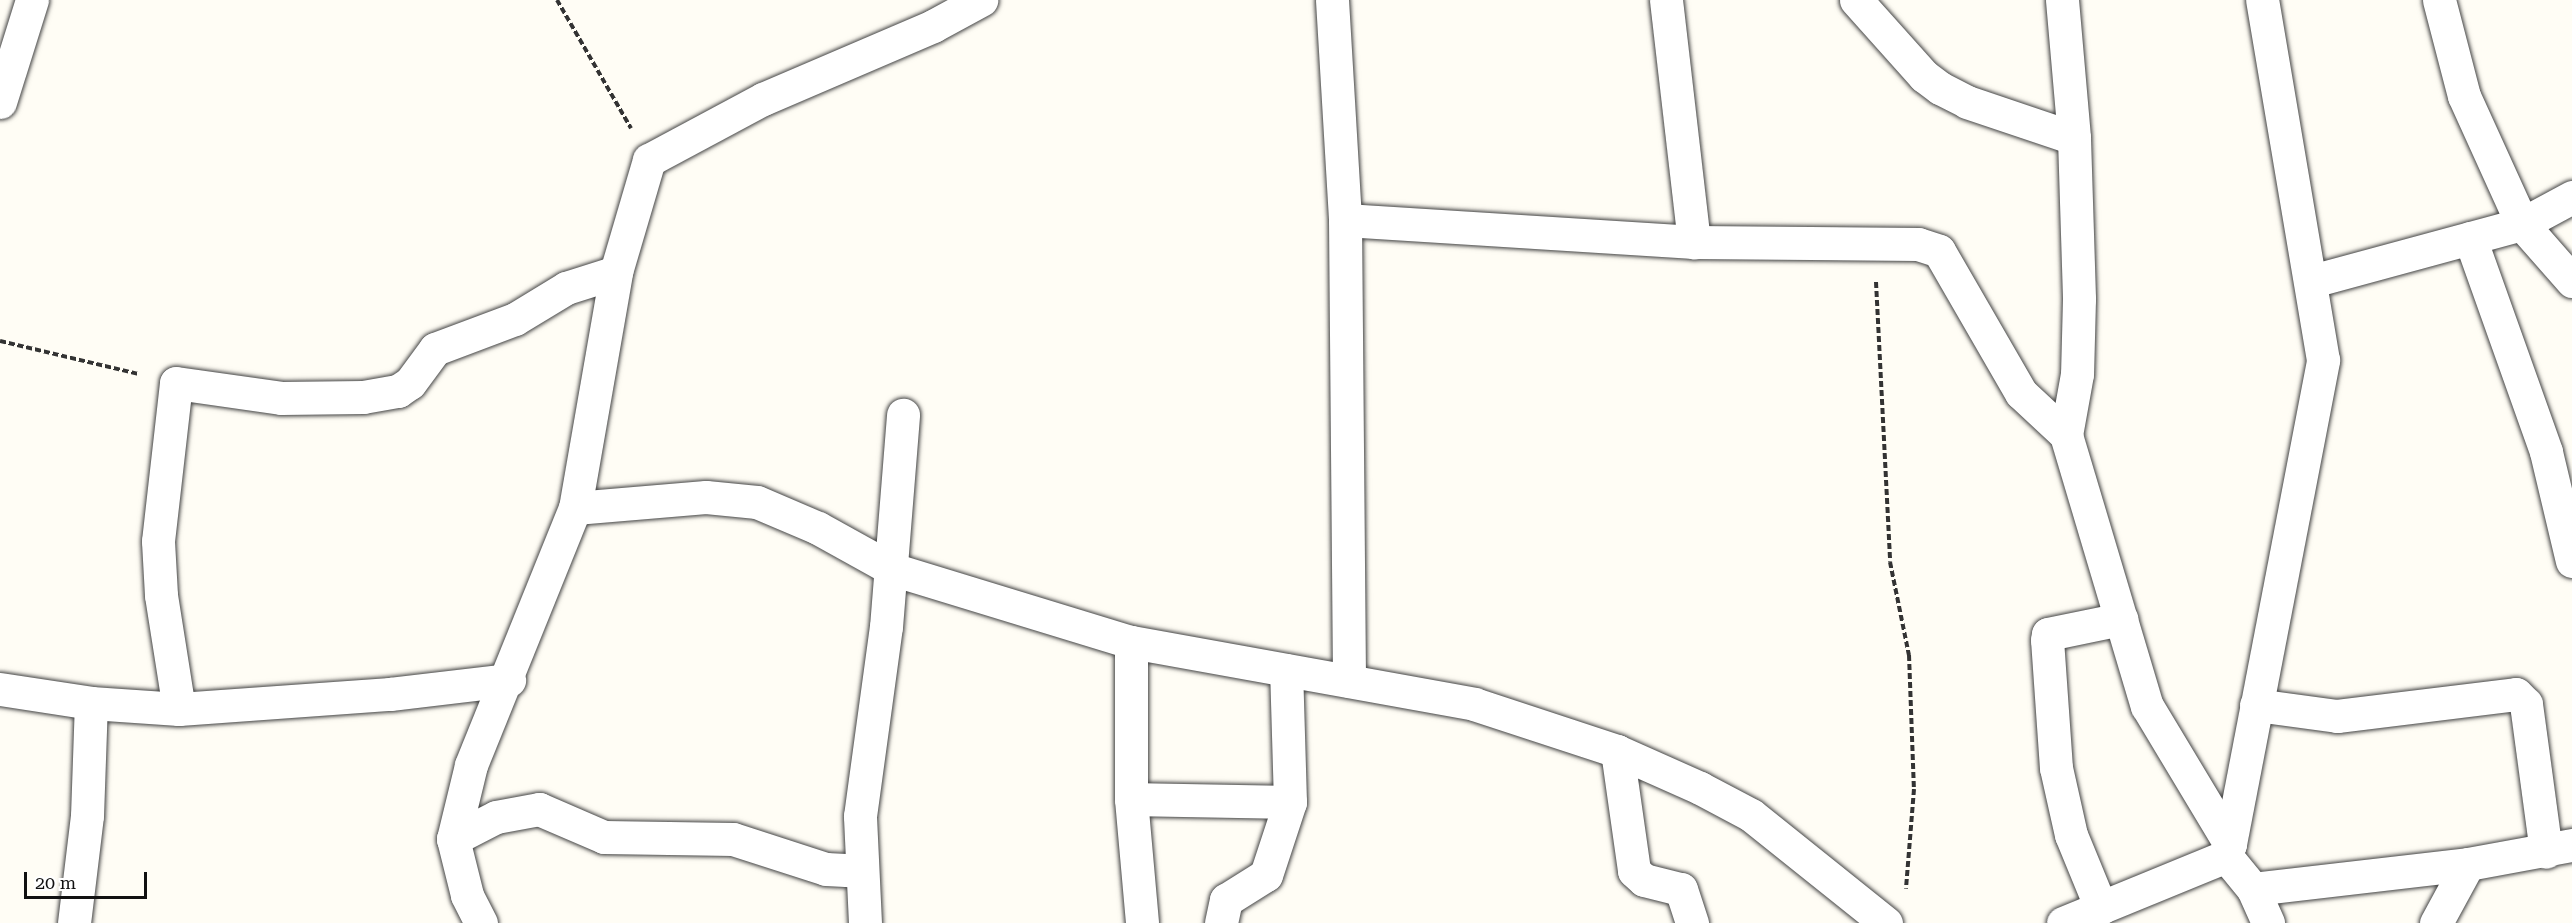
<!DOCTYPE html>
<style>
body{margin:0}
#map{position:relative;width:2572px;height:923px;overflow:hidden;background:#fffdf5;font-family:"Roboto Serif",serif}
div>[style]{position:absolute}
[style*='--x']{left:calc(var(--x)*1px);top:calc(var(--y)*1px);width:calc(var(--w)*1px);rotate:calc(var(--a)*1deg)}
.path>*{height:4px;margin-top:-2px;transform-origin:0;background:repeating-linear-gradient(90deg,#333 0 6px,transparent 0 9px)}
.roads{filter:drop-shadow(0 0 2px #444) drop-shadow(0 0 2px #444)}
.minor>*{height:33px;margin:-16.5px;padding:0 16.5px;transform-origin:16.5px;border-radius:16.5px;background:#fff}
span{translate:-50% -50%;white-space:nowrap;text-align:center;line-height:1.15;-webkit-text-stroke:6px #fff;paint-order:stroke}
.scale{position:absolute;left:24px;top:872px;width:123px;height:27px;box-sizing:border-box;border:3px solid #111;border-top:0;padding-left:8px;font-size:18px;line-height:21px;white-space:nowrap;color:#111;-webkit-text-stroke:4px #fff;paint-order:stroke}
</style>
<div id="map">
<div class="path">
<div style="--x:557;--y:0;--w:148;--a:60"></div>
<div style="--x:1876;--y:282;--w:280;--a:87.1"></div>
<div style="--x:1890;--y:562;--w:95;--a:78.5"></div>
<div style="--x:1909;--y:655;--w:134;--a:87.9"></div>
<div style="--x:1914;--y:789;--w:100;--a:94.6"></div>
<div style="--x:0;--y:341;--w:143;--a:13.4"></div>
</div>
<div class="roads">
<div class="minor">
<div style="--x:1332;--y:0;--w:220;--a:86.6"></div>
<div style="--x:1345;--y:220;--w:461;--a:89.5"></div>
<div style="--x:1666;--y:0;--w:244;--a:83.4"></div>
<div style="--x:1856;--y:0;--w:102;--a:48.2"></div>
<div style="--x:1924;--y:76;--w:20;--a:37"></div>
<div style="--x:1940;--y:88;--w:30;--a:27"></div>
<div style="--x:1967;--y:102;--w:113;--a:18.6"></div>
<div style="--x:2062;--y:0;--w:139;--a:85"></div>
<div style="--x:2074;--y:138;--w:161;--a:88.2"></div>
<div style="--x:2079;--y:299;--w:75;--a:91.5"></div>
<div style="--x:2077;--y:374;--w:62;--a:100.2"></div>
<div style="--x:2439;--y:0;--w:99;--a:75.4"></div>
<div style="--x:2464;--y:96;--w:141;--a:65.6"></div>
<div style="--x:2522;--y:224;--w:76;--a:48.7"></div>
<div style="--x:0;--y:102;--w:107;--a:-72.6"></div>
<div style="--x:1345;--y:220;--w:350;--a:3.6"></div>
<div style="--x:1694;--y:242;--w:224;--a:0.5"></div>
<div style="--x:1918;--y:244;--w:22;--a:18"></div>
<div style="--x:1939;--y:251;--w:164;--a:60"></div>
<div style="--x:2021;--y:393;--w:62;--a:43"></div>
<div style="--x:2066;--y:435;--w:283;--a:73.4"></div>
<div style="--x:2147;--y:706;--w:161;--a:59"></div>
<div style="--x:2230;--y:844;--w:13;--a:108"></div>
<div style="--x:2226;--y:856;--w:43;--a:50.7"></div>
<div style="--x:2253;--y:889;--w:37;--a:66"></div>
<div style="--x:2470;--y:238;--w:227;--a:70.4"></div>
<div style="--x:2546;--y:452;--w:112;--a:76.6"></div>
<div style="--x:2312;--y:281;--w:218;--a:-15.2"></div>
<div style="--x:2522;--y:224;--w:57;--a:-28.4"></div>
<div style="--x:575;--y:508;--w:131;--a:-4.8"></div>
<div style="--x:706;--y:497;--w:51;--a:5.6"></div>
<div style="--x:757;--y:502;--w:66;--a:23.1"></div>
<div style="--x:818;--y:528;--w:85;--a:29"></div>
<div style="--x:892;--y:569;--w:250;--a:17"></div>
<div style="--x:1131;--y:642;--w:349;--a:10.2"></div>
<div style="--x:1474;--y:704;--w:151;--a:18.2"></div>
<div style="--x:1617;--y:751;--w:91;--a:24"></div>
<div style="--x:1700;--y:788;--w:58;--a:27.9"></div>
<div style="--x:1751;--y:815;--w:173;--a:38.7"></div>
<div style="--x:1131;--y:642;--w:157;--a:90"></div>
<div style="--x:1131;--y:799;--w:124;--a:84.9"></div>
<div style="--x:0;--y:689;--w:92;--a:8.7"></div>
<div style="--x:91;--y:703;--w:88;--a:3.9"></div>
<div style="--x:179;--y:709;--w:212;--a:-4.1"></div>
<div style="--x:390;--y:694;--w:120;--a:-6.7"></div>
<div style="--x:2256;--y:705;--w:82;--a:7.7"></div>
<div style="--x:2337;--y:716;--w:180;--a:-7"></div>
<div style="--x:2516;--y:694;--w:14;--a:45"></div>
<div style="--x:2526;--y:704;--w:149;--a:82.3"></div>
<div style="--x:179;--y:709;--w:115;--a:-99"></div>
<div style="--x:161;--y:595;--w:54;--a:-93.2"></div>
<div style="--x:158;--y:541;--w:159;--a:-83.5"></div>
<div style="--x:176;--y:383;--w:106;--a:8.1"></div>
<div style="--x:281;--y:398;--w:82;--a:-0.7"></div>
<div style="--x:363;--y:397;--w:36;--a:-10"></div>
<div style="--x:398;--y:391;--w:14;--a:-34"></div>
<div style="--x:410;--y:383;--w:42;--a:-53.7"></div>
<div style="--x:435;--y:349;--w:85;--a:-20.6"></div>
<div style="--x:515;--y:319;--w:60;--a:-31.3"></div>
<div style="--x:566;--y:288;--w:52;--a:-17.7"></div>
<div style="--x:1617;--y:751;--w:121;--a:81.9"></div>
<div style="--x:1634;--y:871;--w:13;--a:42"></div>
<div style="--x:1644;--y:880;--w:38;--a:14"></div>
<div style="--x:1681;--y:889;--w:36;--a:72"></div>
<div style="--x:1131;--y:799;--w:159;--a:1.1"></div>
<div style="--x:453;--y:839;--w:48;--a:-27.1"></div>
<div style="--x:496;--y:817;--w:44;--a:-10.5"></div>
<div style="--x:539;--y:809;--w:71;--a:23.3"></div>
<div style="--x:604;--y:837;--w:129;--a:0.9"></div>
<div style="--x:733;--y:839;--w:98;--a:17.9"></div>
<div style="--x:826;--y:869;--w:34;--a:3"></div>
<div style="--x:2230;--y:844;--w:493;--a:-79.1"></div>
<div style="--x:2323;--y:360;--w:365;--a:-99.6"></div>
<div style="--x:2253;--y:889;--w:216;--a:-6.6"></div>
<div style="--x:2468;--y:864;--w:106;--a:-10.4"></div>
<div style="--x:2101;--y:908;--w:79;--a:-112.3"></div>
<div style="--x:2071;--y:835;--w:69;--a:-102.6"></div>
<div style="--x:2056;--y:768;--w:128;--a:-94"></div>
<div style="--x:2047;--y:640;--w:6;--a:-81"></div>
<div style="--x:2048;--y:634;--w:75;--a:-11.6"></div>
<div style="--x:74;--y:923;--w:108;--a:-83.1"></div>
<div style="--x:87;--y:816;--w:113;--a:-88"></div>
<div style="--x:481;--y:923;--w:31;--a:-117"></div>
<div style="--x:467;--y:895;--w:58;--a:-104"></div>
<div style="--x:453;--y:839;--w:76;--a:-76.3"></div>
<div style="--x:471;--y:765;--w:277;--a:-68"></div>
<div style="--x:575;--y:508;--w:240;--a:-80.1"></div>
<div style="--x:616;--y:272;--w:117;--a:-73.6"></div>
<div style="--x:649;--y:160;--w:129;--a:-28.2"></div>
<div style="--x:763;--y:99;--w:185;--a:-23.2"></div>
<div style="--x:933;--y:26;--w:55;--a:-28.4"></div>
<div style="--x:865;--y:923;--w:107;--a:-92.7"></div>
<div style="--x:860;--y:816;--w:191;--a:-82.2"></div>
<div style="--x:886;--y:627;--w:213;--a:-85.4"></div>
<div style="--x:1221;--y:923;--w:24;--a:-78"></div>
<div style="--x:1226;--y:900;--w:47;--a:-32"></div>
<div style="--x:1266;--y:875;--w:77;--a:-71.8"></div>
<div style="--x:1290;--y:802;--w:132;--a:-91.7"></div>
<div style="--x:2063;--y:923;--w:176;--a:-22.3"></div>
<div style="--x:2436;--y:923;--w:67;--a:-61.5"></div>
</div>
</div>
<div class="scale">20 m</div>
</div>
